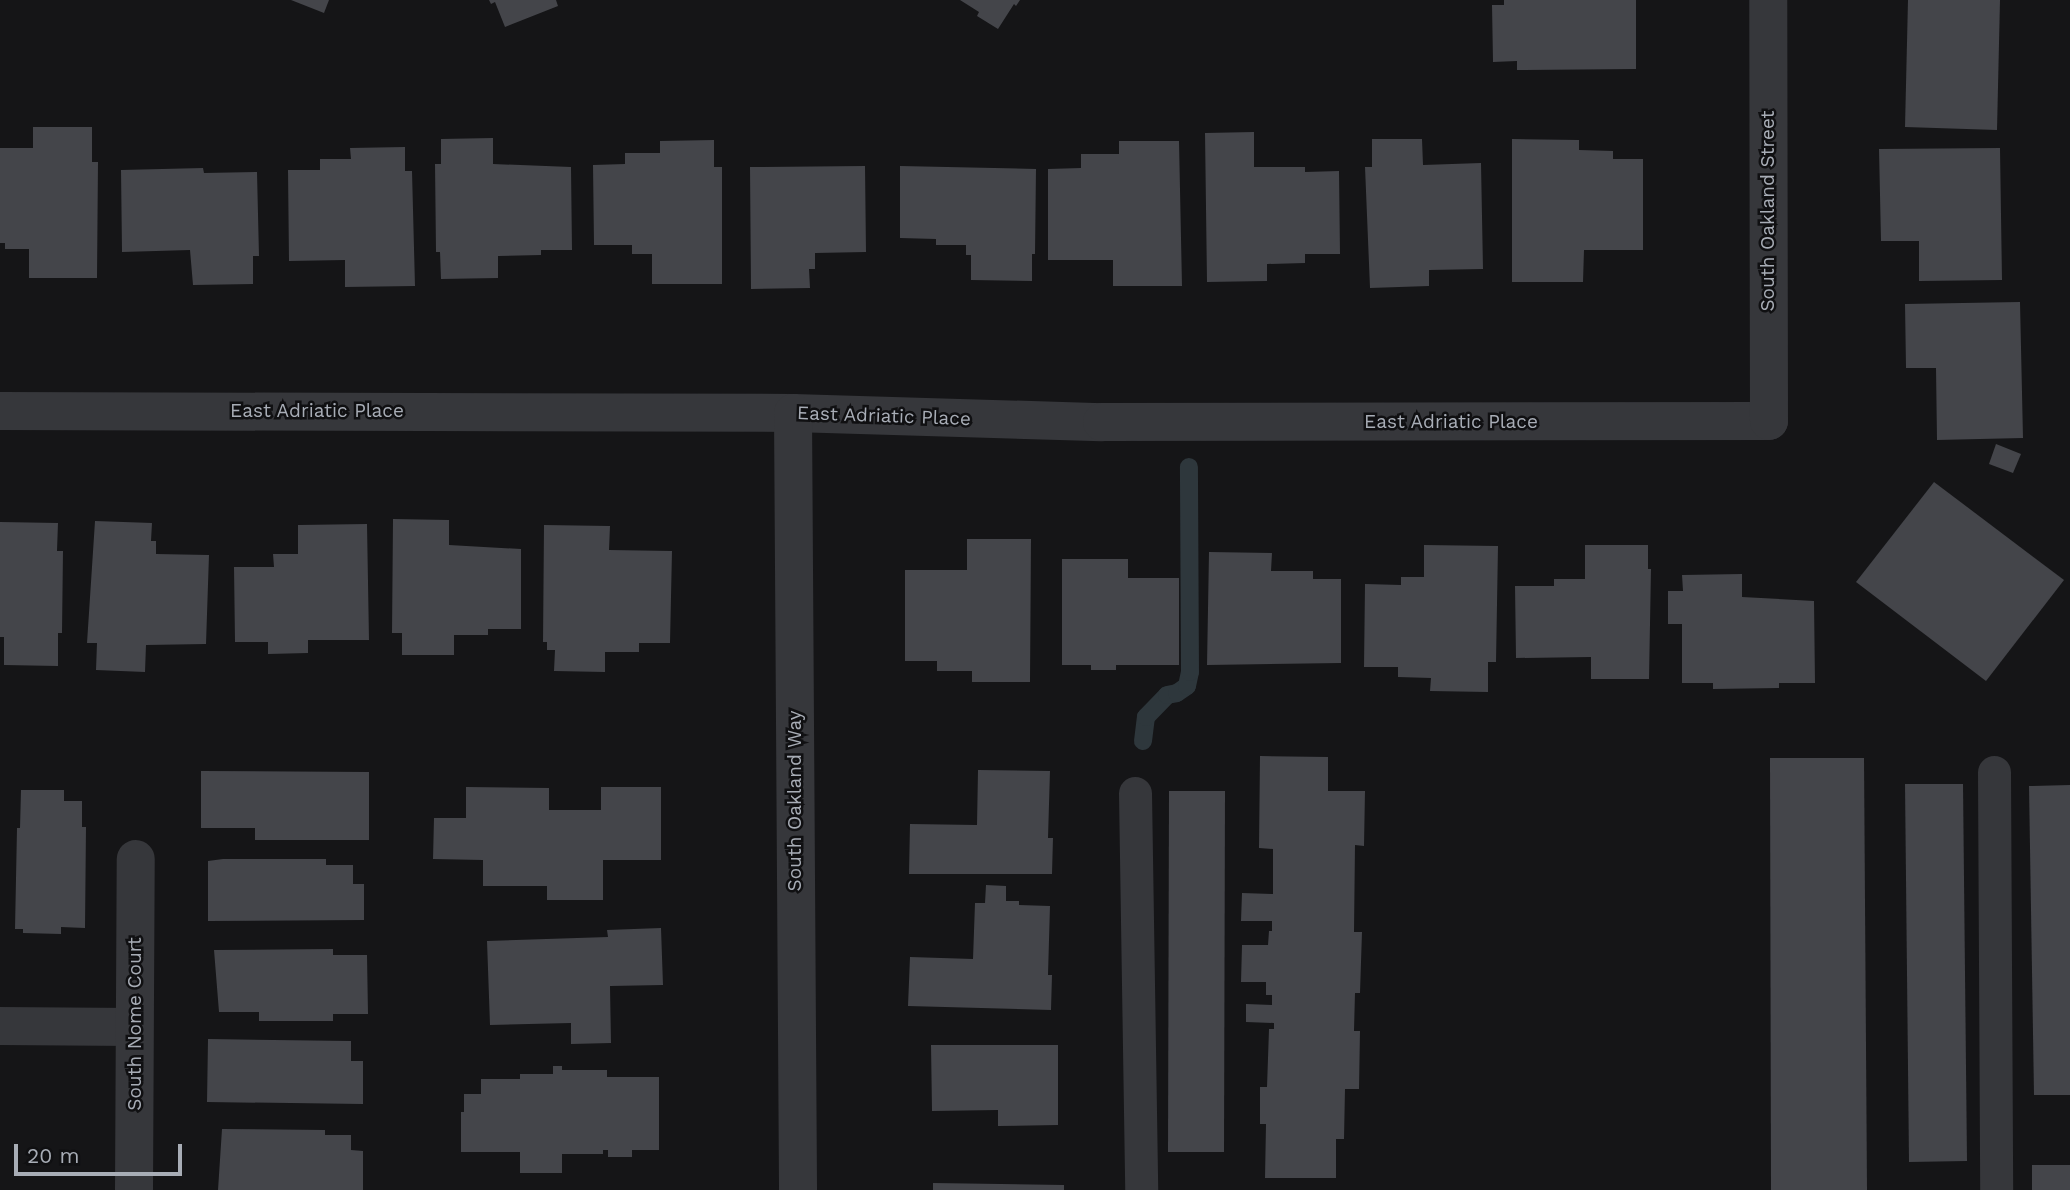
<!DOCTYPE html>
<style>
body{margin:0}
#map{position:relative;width:2070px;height:1190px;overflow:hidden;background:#151517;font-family:"Work Sans",sans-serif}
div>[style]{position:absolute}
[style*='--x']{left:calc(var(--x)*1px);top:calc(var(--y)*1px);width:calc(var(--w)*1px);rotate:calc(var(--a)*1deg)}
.stream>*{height:18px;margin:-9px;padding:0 9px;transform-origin:9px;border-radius:9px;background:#2e373c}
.building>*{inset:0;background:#44454a}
.lane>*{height:33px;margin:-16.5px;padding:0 16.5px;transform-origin:16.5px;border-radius:16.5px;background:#36373b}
.street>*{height:38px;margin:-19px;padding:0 19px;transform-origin:19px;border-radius:19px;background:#36373b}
span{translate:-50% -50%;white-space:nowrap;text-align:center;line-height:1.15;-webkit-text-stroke:5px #101012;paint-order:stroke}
.street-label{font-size:19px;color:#a8adb6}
.scale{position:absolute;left:14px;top:1144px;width:168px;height:32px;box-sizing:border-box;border:4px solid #a8adb6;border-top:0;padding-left:9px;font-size:21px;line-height:24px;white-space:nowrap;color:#a8adb6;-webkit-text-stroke:5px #101012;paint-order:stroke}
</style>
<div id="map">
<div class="stream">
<div style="--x:1143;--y:741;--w:24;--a:-83"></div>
<div style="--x:1146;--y:717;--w:30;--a:-46"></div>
<div style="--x:1167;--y:695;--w:10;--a:-11"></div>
<div style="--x:1177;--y:693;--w:12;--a:-35"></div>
<div style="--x:1187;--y:686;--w:14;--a:-78"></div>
<div style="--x:1190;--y:672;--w:205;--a:-90.3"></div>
</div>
<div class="building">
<div style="clip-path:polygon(291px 0,329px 0,324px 13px)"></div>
<div style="clip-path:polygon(489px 0,556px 0,558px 6px,505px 27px,495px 2px,491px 4px)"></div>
<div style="clip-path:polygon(960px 0,1020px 0,1016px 6px,1014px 4px,998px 29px,977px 16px,979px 12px)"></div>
<div style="clip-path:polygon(1504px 0,1636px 0,1636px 69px,1517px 70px,1517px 61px,1493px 62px,1492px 5px,1504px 5px)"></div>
<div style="clip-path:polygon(1908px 0,2000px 0,1997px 130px,1905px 127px)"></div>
<div style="clip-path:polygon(33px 127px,92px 127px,92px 162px,98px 162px,97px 278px,29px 278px,29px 249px,5px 249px,5px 243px,0 243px,0 148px,33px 148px)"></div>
<div style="clip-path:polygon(1254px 132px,1254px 167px,1305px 167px,1305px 172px,1339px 171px,1340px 254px,1305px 254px,1305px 263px,1267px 264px,1267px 281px,1207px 282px,1205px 133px)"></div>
<div style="clip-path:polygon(493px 138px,493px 164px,571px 167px,572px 250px,541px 250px,541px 255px,498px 256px,498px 278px,441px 279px,440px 252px,436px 252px,435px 164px,441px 164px,441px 139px)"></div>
<div style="clip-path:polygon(1372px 139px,1422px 139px,1423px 165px,1481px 163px,1483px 269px,1429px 270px,1429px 286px,1370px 288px,1365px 167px,1372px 167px)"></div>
<div style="clip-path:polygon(1512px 139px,1579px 140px,1579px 150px,1613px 151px,1613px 159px,1643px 159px,1643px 250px,1584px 250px,1583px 282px,1512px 282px)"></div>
<div style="clip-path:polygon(714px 140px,714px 167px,722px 167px,722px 284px,652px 284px,652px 254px,632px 254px,632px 245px,594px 245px,593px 165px,625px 164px,625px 153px,660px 153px,660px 141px)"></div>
<div style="clip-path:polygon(1119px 141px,1179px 141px,1182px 286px,1113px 286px,1113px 260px,1048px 260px,1048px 169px,1081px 168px,1081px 154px,1119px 154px)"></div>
<div style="clip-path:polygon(405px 147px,405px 171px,412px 171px,415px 286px,345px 287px,345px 260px,289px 261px,288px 170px,320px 170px,320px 159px,351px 159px,350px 148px)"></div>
<div style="clip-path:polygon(2000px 148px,2002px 280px,1919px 281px,1919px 241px,1881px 241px,1879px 149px)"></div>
<div style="clip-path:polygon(865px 166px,866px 252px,815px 253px,815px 269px,809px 269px,810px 288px,751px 289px,750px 167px)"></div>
<div style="clip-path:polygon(900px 166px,1036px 169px,1035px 254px,1032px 254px,1032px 281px,971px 280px,971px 255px,966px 255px,966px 245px,936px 245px,936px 239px,900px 238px)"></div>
<div style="clip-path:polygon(203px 168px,204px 173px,257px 172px,259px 256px,253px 256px,253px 284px,193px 285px,190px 250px,122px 252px,121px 170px)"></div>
<div style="clip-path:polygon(2020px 302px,2023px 438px,1937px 440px,1936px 368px,1906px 368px,1905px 304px)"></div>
<div style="clip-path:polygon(1996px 444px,2021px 454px,2013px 473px,1989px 464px)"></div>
<div style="clip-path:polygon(1934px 482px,2064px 580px,1986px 681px,1856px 582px)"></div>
<div style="clip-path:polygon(393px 519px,449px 520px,449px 545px,521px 549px,521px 629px,488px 629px,488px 635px,454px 635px,454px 655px,402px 655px,402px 633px,392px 633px)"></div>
<div style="clip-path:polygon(95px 521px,152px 523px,151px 541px,156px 541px,156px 554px,209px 555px,206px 644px,146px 645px,145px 672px,96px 670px,97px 643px,87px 643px)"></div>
<div style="clip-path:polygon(0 522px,58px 523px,57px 551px,63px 551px,62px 633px,58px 633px,58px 666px,4px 665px,4px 637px,0 637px)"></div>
<div style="clip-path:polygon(367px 524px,369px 640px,308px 640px,308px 653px,268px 654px,268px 642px,235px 642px,234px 567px,274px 567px,273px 554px,298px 554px,298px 525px)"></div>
<div style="clip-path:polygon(544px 525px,610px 526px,609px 550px,672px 551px,670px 643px,639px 643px,639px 652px,605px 652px,605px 672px,554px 671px,555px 650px,547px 650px,547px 642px,543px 642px)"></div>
<div style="clip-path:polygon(967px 539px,1031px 539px,1030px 682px,972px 682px,972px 671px,937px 671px,937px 661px,905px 661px,905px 570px,967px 570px)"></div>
<div style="clip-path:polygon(1424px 545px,1498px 546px,1496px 662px,1488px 662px,1488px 692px,1430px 691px,1431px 678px,1398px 677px,1398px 667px,1364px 667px,1365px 584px,1401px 585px,1401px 577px,1424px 577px)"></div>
<div style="clip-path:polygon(1585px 545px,1648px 545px,1648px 569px,1651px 569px,1649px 679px,1591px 679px,1591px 657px,1516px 658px,1515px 586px,1554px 586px,1554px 579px,1585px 579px)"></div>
<div style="clip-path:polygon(1209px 552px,1272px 553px,1271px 571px,1313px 571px,1313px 579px,1341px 579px,1341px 663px,1207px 665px)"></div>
<div style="clip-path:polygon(1062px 559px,1128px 559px,1128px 578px,1179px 578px,1179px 665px,1116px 665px,1116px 670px,1091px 670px,1091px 665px,1062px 665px)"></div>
<div style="clip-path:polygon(1742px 574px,1742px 597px,1814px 601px,1815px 683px,1779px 683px,1779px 688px,1713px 689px,1713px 683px,1682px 683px,1682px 624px,1668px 624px,1668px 591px,1683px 591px,1682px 575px)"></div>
<div style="clip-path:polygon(1260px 756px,1328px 757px,1328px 791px,1365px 791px,1364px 846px,1355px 845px,1354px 932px,1362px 932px,1360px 993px,1355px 993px,1354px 1031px,1360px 1031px,1359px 1089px,1345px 1089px,1344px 1139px,1336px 1139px,1336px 1178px,1265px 1178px,1266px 1124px,1260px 1124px,1260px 1087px,1267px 1087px,1269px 1029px,1274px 1029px,1274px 1023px,1246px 1022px,1246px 1004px,1272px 1005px,1272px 995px,1266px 995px,1266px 982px,1241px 982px,1242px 945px,1268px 945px,1269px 931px,1272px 931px,1272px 921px,1241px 921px,1242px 893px,1273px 894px,1273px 849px,1259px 848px)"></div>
<div style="clip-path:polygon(1770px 758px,1864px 758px,1867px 1190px,1771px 1190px)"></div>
<div style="clip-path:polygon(978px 770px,1050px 771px,1048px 838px,1053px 838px,1052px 874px,909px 874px,910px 824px,977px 825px)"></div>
<div style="clip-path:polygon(201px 771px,369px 772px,369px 840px,255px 840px,255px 828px,201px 828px)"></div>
<div style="clip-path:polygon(1905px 784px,1963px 784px,1967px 1161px,1909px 1162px)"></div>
<div style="clip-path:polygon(2070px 785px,2070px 1095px,2034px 1095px,2029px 786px)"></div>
<div style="clip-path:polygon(466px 787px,549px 788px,549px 810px,601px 810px,601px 787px,661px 787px,661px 860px,603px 860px,603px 900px,547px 900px,547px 886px,483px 886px,483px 860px,433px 859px,434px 818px,466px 818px)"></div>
<div style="clip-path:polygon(21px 790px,64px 790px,64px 801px,82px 801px,82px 827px,86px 827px,85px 928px,61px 927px,61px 934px,23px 933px,23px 929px,15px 929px,17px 828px,20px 828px)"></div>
<div style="clip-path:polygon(1169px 791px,1225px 791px,1224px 1152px,1168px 1152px)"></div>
<div style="clip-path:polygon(223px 859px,326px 859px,326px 865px,353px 865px,353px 884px,364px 884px,364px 920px,208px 921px,208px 861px)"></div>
<div style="clip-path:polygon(986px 885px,1006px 886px,1006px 901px,1019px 901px,1019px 905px,1050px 906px,1048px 975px,1052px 975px,1051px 1010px,908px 1006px,910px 957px,973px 959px,975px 903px,985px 903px)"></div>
<div style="clip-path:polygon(661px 928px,663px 985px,610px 986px,611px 1043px,571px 1044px,571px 1023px,490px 1025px,487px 941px,608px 937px,607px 930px)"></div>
<div style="clip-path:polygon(333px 949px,333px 955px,367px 955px,368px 1014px,333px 1014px,333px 1021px,259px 1021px,259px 1012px,219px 1012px,214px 950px)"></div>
<div style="clip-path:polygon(208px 1039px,351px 1041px,351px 1061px,363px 1061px,363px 1104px,207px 1102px)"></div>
<div style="clip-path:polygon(931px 1045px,1058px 1045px,1058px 1125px,998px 1126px,998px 1110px,932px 1111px)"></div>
<div style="clip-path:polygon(553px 1066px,562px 1066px,562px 1070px,607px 1070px,607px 1077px,659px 1077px,659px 1150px,632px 1150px,632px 1157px,608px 1157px,608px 1150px,603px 1150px,603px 1154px,562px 1154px,562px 1173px,520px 1173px,520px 1152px,461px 1152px,461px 1112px,464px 1112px,464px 1094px,481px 1094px,481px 1079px,520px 1079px,520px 1074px,553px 1074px)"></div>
<div style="clip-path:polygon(222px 1129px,325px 1130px,325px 1135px,351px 1135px,351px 1150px,363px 1151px,363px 1190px,218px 1190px)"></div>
<div style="clip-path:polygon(2032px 1165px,2070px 1165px,2070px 1190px,2032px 1190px)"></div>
<div style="clip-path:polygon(933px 1183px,1064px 1185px,1064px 1190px,933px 1190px)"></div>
</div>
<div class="lane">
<div style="--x:1994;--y:772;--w:418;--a:89.7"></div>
<div style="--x:1135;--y:793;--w:397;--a:89.1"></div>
</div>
<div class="street">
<div style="--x:0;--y:411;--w:793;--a:0.14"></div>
<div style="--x:793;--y:413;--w:309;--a:1.7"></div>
<div style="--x:1102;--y:422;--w:667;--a:-0.09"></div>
<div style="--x:1769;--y:421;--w:421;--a:-90.1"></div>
<div style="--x:793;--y:413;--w:777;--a:89.63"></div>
<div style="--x:0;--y:1026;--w:134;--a:0.4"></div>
<div style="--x:134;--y:1190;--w:331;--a:-89.7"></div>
</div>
<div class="street-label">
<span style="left:1768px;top:211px;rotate:-90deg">South Oakland Street</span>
<span style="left:317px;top:411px">East Adriatic Place</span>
<span style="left:884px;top:416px;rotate:2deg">East Adriatic Place</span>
<span style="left:1451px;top:422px">East Adriatic Place</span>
<span style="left:795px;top:801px;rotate:-90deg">South Oakland Way</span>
<span style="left:135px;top:1024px;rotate:-90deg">South Nome Court</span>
</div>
<div class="scale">20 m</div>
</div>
